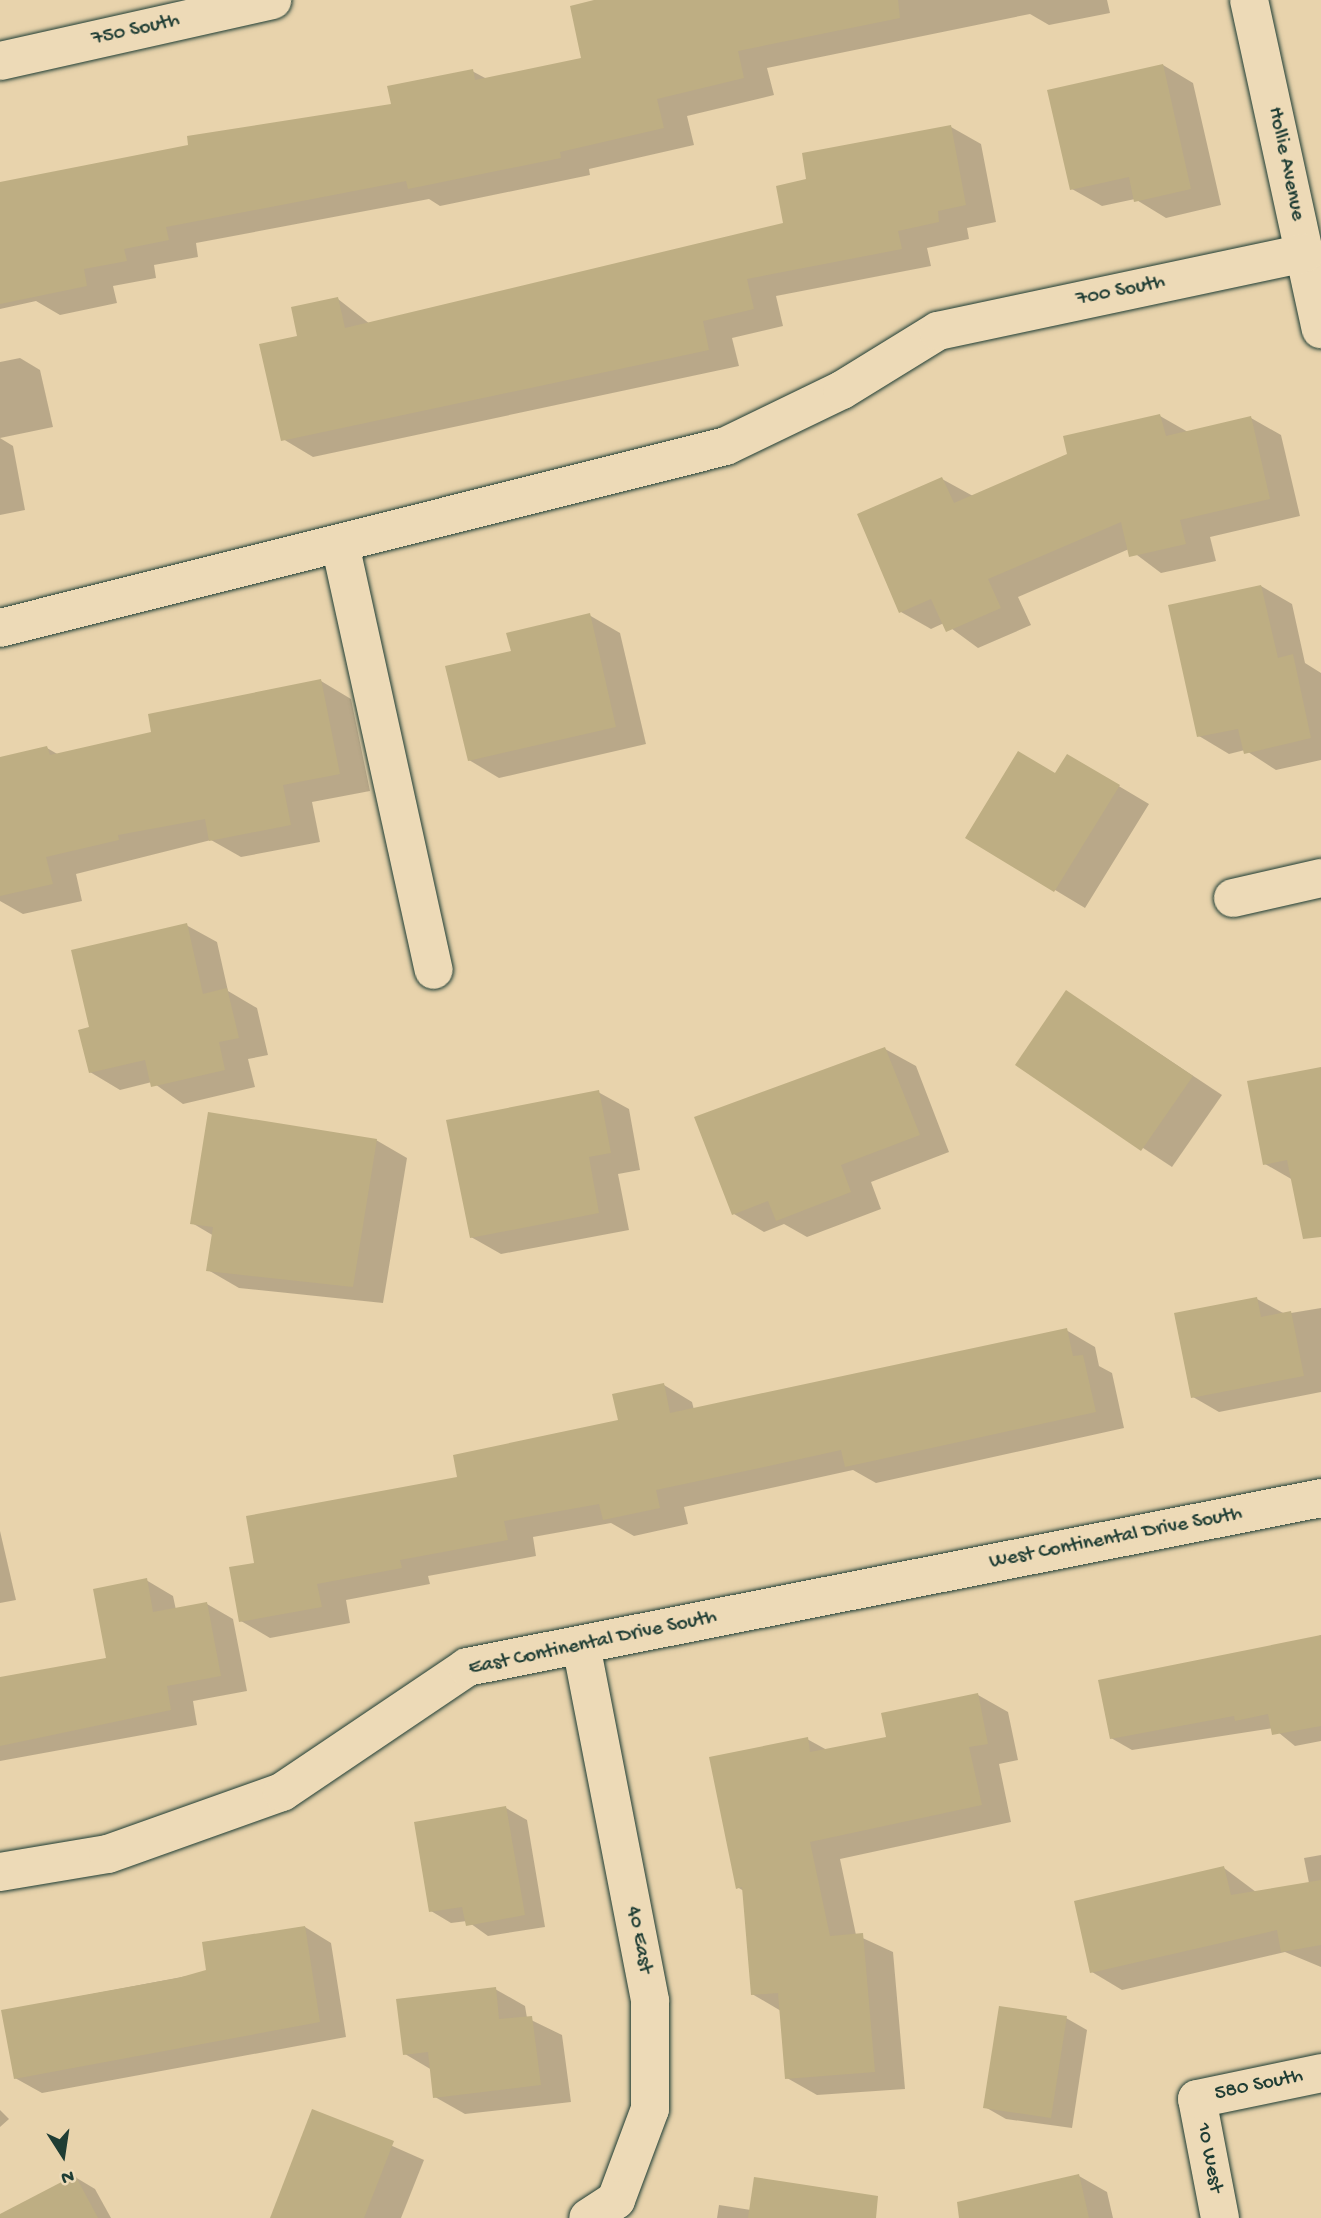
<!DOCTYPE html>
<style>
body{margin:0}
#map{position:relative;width:1321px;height:2218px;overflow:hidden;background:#e8d3ac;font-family:"Gochi Hand",sans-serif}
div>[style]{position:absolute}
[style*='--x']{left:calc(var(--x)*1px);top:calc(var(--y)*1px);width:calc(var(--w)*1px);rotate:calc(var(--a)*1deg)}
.shadow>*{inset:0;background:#0003}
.building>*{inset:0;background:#beae83}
.roads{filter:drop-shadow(0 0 2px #1f3d34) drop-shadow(0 0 2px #1f3d34)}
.minor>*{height:38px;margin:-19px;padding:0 19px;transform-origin:19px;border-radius:19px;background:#eddab7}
span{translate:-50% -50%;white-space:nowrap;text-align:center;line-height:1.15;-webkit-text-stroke:5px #eddab7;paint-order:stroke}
.street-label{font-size:21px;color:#1f3d34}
.north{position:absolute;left:28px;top:2120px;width:70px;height:70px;-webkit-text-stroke:5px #eddab7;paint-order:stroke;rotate:168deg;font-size:19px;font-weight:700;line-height:28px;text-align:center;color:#1f3d34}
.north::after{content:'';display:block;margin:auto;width:24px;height:32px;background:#1f3d34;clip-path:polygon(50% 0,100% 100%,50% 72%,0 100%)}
</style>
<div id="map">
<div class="shadow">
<div style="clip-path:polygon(610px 0,1107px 0,1110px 13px,1049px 25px,1030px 14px,767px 68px,774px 95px,687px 116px,694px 145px,589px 169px,590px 175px,440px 206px,429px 199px,196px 243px,198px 257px,154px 265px,156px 278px,113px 286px,117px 303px,60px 315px,36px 301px,0 309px,0 184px,393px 106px,472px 71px,487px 79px,584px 60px)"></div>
<div style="clip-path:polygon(1163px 65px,1193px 83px,1221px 205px,1166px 218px,1135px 199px,1102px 206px,1072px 189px)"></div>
<div style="clip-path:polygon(951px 127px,981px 144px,996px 222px,967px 228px,969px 239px,927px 248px,931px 266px,776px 296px,783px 326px,732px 338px,739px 366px,313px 457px,283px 439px,299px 338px,338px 299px,370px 324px,785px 224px,808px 181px)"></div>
<div style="clip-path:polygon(20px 358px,40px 370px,53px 427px,0 438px,0 362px)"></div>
<div style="clip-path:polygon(1160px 416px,1188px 432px,1251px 418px,1281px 435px,1300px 516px,1210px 537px,1216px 561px,1161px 573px,1129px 549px,1018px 597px,1031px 625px,978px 648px,944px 623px,931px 629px,901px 612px,942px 479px,973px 496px)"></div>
<div style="clip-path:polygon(0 438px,13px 446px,25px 510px,0 515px)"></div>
<div style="clip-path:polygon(1261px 586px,1292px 604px,1305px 663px,1321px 673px,1321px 760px,1276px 770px,1245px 750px,1229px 754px,1199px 736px)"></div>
<div style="clip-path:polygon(589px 615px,620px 633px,646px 744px,499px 778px,469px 760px,513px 652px)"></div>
<div style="clip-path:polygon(321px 681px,351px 699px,370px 791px,312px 802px,320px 842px,241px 857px,211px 840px,76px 874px,82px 901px,23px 914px,0 901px,0 759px,47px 748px,59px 755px,153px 733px)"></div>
<div style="clip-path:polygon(1068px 756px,1149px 804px,1085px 908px,967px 837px,1056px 775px)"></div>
<div style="clip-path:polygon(186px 925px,217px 942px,228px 991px,257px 1008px,268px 1055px,248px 1059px,255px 1087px,183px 1104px,152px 1082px,120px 1090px,90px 1072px,91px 1028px)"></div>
<div style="clip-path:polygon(1067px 992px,1222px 1095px,1172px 1167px,1017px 1065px)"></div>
<div style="clip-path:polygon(885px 1049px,916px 1066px,949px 1152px,871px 1182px,881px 1209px,807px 1237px,784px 1224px,764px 1232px,734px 1214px)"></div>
<div style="clip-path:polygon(1321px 1069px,1321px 1214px,1293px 1180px,1265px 1164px)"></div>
<div style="clip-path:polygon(598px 1092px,629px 1109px,640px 1170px,618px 1174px,629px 1230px,501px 1254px,471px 1237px)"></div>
<div style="clip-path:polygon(376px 1140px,407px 1158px,383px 1303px,239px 1288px,208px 1270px,214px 1236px,192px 1223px)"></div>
<div style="clip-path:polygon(1257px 1299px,1285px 1314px,1321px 1308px,1321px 1392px,1219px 1412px,1193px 1397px)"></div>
<div style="clip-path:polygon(1066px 1330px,1095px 1347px,1099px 1366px,1112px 1373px,1124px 1428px,876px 1483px,853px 1470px,684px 1507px,688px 1524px,634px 1536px,611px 1523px,533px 1537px,536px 1556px,428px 1576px,430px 1584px,346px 1600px,350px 1623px,270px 1638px,241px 1621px,256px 1564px,459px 1478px,620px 1422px,664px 1385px,692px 1402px,694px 1410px)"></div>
<div style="clip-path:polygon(0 1531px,16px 1600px,0 1603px)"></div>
<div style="clip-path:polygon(146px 1580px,173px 1596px,176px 1610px,207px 1604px,233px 1619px,247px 1691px,193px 1701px,197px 1725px,0 1761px,0 1679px,108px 1659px)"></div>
<div style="clip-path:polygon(1321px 1635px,1321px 1741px,1295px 1746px,1273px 1728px,1132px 1750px,1111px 1738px)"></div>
<div style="clip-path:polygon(978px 1695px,1008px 1712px,1018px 1760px,999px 1764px,1011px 1822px,840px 1859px,856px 1935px,893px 1952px,905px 2089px,817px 2095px,787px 2078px,781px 2011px,752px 1994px,744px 1891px,737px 1887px,807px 1739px,827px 1750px,889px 1738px)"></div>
<div style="clip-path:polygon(506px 1808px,527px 1820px,545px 1927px,488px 1936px,467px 1921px,451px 1923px,431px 1911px)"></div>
<div style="clip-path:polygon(1321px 1855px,1321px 1967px,1285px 1952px,1122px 1990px,1092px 1972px,1224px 1868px,1256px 1892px,1309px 1883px,1304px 1858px)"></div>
<div style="clip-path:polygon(305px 1927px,331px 1943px,346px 2037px,42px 2093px,15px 2078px,3px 2011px,208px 1972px)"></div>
<div style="clip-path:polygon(495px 1989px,525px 2006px,527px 2018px,562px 2035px,571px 2102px,465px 2114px,435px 2097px,432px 2070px,405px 2054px)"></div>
<div style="clip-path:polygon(1066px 2018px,1087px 2030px,1072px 2128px,1006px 2119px,985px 2107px)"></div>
<div style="clip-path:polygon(0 2110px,9px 2119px,0 2127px)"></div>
<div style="clip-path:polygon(313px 2111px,424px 2160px,401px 2218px,272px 2218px)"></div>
<div style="clip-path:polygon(1079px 2176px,1107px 2192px,1113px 2218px,980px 2218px)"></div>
<div style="clip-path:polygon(75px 2177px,95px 2189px,111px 2218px,17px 2218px)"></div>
<div style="clip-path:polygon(719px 2205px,751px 2210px,849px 2218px,717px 2218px)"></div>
</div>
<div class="building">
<div style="clip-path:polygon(594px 0,898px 0,900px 18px,738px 51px,744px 78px,657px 99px,664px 128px,560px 152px,561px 158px,408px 189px,406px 181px,166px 227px,169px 240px,124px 249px,127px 261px,84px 269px,87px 286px,0 304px,0 182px,188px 145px,187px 136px,391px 104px,387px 86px,473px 69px,475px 80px,581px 58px,570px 6px)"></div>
<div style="clip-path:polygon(1163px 64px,1191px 189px,1134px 202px,1129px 177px,1070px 190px,1047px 90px)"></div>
<div style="clip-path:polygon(951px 125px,966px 205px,938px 211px,939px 222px,898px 231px,902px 249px,747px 279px,754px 309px,703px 321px,709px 350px,281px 441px,259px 344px,297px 336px,291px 307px,338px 297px,345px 328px,783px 223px,776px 186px,806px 179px,802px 153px)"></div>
<div style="clip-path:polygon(1160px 414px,1166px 436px,1251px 416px,1270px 499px,1180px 520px,1186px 544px,1129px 557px,1121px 522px,988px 579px,1001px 608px,946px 632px,931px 599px,899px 613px,857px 514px,942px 477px,954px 503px,1067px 454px,1063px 436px)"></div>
<div style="clip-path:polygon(1261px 585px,1278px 658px,1293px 654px,1311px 738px,1244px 754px,1238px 729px,1197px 737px,1168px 605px)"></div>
<div style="clip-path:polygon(590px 613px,616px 727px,468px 761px,445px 666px,511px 651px,506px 633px)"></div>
<div style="clip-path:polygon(321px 679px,340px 774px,283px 785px,291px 825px,209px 841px,205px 819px,118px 835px,119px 840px,46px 857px,53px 884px,0 896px,0 757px,47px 746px,50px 755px,151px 732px,148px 714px)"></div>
<div style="clip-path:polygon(1018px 751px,1055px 773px,1067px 754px,1120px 785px,1054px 892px,965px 838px)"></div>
<div style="clip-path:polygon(187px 923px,203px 994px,227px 988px,239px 1038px,219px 1042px,225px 1070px,151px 1087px,145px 1060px,89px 1073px,78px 1030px,89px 1027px,71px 950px)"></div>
<div style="clip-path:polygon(1066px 990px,1193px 1076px,1141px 1151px,1015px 1065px)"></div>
<div style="clip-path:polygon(885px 1047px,920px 1135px,841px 1165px,851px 1192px,776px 1221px,768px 1201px,732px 1215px,694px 1117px)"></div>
<div style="clip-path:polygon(1321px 1067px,1321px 1237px,1303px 1239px,1287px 1160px,1263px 1165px,1247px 1081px)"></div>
<div style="clip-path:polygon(599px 1090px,611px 1153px,589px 1157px,599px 1213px,470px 1238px,446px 1120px)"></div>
<div style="clip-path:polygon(208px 1112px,377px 1139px,353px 1287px,206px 1271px,213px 1227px,190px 1224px)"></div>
<div style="clip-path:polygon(1257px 1297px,1261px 1317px,1291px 1311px,1304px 1376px,1191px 1398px,1174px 1313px)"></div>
<div style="clip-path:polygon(1067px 1328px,1073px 1356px,1083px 1355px,1096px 1412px,845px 1467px,841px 1450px,755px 1469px,656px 1490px,660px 1508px,603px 1520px,599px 1504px,504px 1521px,508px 1540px,400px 1560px,402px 1568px,317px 1584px,322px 1607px,239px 1622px,229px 1567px,254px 1563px,246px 1516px,457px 1477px,453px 1455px,618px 1420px,612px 1394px,664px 1383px,670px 1413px)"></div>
<div style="clip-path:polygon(147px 1578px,153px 1612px,207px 1602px,221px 1676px,167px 1686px,171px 1710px,0 1746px,0 1677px,106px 1658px,93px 1589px)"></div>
<div style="clip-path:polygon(1321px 1635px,1321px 1726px,1272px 1735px,1268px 1714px,1235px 1721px,1234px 1716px,1110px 1739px,1098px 1680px)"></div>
<div style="clip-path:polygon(978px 1693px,988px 1744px,969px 1747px,982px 1805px,810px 1842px,830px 1936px,863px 1933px,875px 2072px,785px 2079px,778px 1993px,751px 1995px,742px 1887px,736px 1889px,709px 1757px,808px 1737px,810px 1752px,886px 1737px,881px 1713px)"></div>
<div style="clip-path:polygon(506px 1806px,525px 1915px,466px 1926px,462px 1907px,429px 1912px,414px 1822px)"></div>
<div style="clip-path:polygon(1224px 1866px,1231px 1895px,1321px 1880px,1321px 1945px,1281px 1952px,1277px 1930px,1090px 1973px,1074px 1901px)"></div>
<div style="clip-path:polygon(305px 1926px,320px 2022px,14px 2079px,1px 2010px,178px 1978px,206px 1970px,202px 1942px)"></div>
<div style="clip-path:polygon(496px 1987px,499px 2019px,532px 2016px,541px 2085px,433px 2098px,428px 2052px,403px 2055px,396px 1999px)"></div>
<div style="clip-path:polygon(999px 2006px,1067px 2016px,1051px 2118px,983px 2108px)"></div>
<div style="clip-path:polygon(312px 2109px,394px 2141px,364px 2218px,270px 2218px)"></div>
<div style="clip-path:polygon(1079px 2174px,1089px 2218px,959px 2218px,957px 2202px)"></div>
<div style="clip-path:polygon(75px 2175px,98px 2218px,0 2218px,0 2214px)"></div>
<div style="clip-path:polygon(754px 2177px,878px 2196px,876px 2218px,748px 2218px)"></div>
</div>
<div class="roads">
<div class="minor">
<div style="--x:1249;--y:0;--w:337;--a:77.7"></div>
<div style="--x:0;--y:61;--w:279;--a:-12.6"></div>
<div style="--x:340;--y:544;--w:436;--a:77.6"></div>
<div style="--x:0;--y:628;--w:748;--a:-14.07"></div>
<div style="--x:726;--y:446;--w:129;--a:-25.8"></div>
<div style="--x:842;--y:390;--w:113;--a:-31.6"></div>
<div style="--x:938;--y:331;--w:375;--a:-12"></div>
<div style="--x:1233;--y:898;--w:90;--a:-12.8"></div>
<div style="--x:581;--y:1645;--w:363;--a:79"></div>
<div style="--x:650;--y:2001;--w:108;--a:90"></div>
<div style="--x:650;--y:2109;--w:97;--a:110.5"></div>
<div style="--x:616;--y:2200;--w:33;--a:147"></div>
<div style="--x:0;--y:1872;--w:109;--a:-9.5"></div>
<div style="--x:108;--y:1854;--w:185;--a:-19.6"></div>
<div style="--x:282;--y:1792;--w:223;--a:-34"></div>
<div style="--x:467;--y:1667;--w:871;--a:-11.19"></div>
<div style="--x:1220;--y:2218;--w:121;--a:-100.9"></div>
<div style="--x:1197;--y:2099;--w:127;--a:-11.8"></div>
</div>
</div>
<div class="street-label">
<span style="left:136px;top:31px;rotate:-13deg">750 South</span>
<span style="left:1285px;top:164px;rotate:78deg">Hollie Avenue</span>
<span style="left:1121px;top:292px;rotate:-12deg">700 South</span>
<span style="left:1116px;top:1539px;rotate:-11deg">West Continental Drive South</span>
<span style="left:593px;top:1644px;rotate:-12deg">East Continental Drive South</span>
<span style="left:638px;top:1940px;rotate:79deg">40 East</span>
<span style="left:1259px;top:2086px;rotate:-12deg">580 South</span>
<span style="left:1208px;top:2158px;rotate:79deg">10 West</span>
</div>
<div class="north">N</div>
</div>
